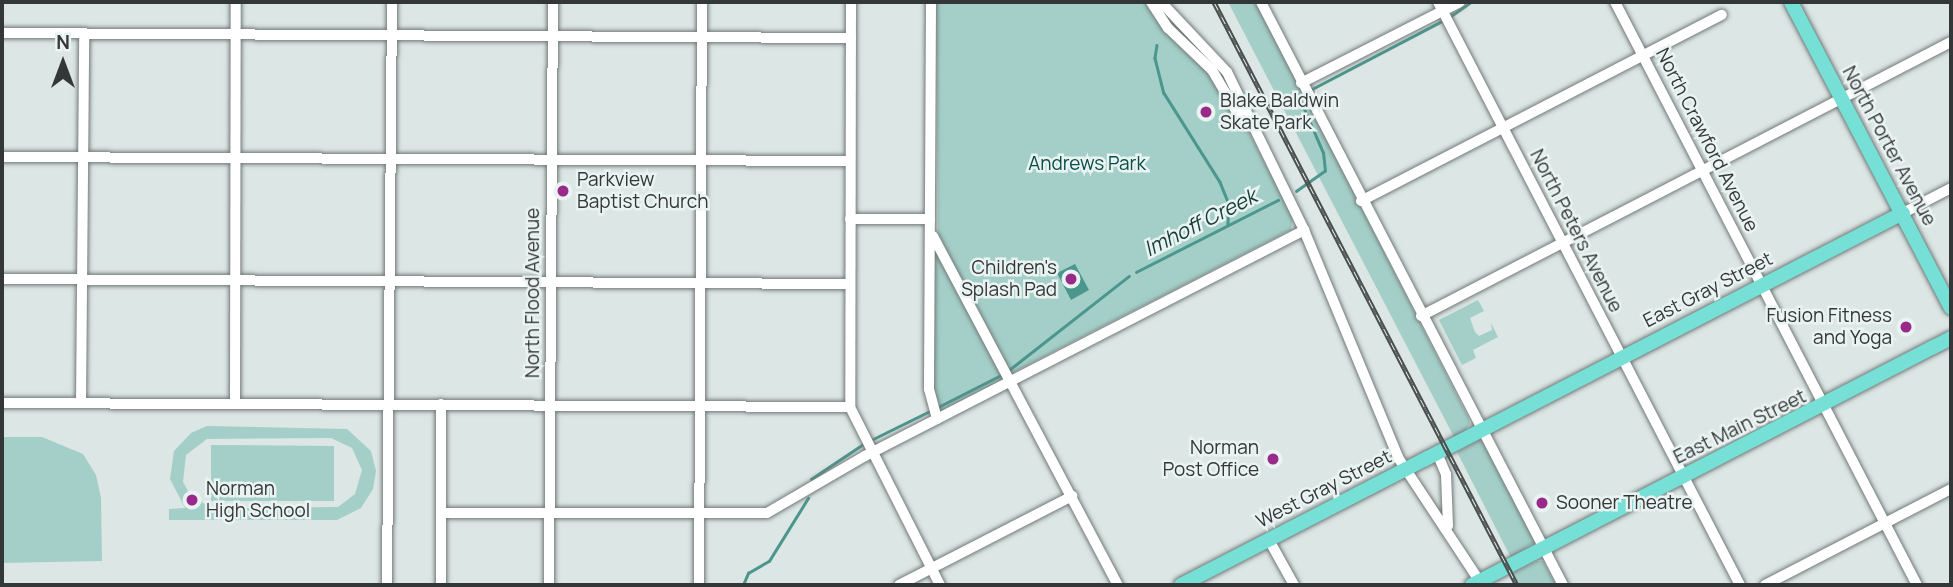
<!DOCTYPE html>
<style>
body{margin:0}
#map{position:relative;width:1953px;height:587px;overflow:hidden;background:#dce6e4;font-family:Manrope,sans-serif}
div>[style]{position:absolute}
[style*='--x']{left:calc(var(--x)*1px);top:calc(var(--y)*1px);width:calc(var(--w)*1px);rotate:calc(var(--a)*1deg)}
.green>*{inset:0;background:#a4cfc8}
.water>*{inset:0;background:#4b968d}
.stream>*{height:2.5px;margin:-1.25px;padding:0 1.25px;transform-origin:1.25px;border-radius:1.25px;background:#4b968d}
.roads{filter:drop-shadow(0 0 2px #727a79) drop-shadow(0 0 2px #727a79)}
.minor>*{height:10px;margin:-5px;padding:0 5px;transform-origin:5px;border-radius:5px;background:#fff}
.major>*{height:14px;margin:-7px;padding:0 7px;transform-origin:7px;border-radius:7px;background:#76dfd6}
.rail>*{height:5px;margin-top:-2.5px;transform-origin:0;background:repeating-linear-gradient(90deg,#e9f3f1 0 8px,#4a4e4d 0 16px);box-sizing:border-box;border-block:2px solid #4a4e4d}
.dots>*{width:19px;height:19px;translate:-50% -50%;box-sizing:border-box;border:4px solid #e9f3f1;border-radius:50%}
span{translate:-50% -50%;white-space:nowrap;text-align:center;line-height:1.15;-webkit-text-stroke:5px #e9f3f1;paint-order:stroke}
.poi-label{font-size:19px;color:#343737}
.left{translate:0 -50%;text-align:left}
.right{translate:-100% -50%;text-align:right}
.street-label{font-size:19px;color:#343737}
.park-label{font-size:19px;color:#0a4e48}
.water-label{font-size:21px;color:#183d38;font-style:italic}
.frame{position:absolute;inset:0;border:4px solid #343737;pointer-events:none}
.north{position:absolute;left:28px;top:28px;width:70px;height:70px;-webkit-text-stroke:5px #e9f3f1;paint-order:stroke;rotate:0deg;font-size:19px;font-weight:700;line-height:28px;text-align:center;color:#343737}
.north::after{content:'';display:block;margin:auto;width:24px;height:32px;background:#343737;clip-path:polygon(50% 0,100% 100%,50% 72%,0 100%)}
</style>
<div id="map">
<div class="green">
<div style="clip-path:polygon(936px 2px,1148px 2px,1204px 64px,1247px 128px,1293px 218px,1291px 230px,1012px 373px,938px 235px)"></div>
<div style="clip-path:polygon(1228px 2px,1257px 2px,1468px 417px,1470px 424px,1464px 432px,1454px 437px)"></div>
<div style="clip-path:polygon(938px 254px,1005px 379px,939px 413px,934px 405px,933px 259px)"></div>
<div style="clip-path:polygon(1478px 300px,1484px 311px,1470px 318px,1475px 332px,1479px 336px,1492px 330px,1491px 323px,1498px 337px,1473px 350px,1476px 358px,1462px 365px,1439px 320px)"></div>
<div style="clip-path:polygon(evenodd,207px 426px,347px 429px,371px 451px,376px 471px,373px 489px,361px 508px,337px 520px,169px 520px,169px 509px,185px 508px,170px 479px,174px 451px,191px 433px,207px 426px,331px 438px,352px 448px,362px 470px,355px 494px,338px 507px,214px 508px,192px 498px,183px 482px,186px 455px,207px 439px,331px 438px)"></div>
<div style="clip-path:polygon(2px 437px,42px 437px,83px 454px,96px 475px,101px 498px,102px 561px,2px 563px)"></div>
<div style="clip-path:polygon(1479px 440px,1486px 443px,1536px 541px,1511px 558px,1457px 452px)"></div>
<div style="clip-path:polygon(211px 445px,334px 446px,334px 501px,211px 501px)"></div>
<div style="clip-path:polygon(1537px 561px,1543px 561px,1556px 585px,1520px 585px,1513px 573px)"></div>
</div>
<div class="water">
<div style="clip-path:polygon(1075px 264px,1089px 290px,1071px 300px,1057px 273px)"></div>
</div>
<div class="stream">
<div style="--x:1448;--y:18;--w:28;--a:-35"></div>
<div style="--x:1157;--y:45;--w:13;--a:99"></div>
<div style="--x:1155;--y:58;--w:36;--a:76"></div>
<div style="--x:1164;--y:93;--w:105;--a:57.8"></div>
<div style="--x:1220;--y:182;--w:24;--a:68"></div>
<div style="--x:1229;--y:204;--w:21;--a:93"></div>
<div style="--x:1312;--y:89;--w:147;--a:-27.6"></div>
<div style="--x:1296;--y:191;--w:35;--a:-35"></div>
<div style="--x:1325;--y:171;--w:18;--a:-96"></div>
<div style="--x:1323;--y:153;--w:63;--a:-113.3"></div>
<div style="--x:1136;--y:272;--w:159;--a:-26.9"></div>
<div style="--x:1009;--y:370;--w:152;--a:-38.1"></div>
<div style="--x:938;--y:407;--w:73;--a:-26.9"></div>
<div style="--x:871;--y:440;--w:64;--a:-26.2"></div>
<div style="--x:811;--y:479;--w:65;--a:-33.7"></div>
<div style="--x:743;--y:585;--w:13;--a:-67"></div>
<div style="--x:748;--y:573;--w:24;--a:-30"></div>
<div style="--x:769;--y:561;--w:74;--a:-58.2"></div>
</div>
<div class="roads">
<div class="minor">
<div style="--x:851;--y:2;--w:405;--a:90.1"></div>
<div style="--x:850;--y:407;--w:199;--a:63.2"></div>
<div style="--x:931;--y:2;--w:387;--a:90.3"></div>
<div style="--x:929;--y:389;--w:31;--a:75"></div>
<div style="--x:1151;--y:2;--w:31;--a:57"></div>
<div style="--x:1168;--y:28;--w:61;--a:43.7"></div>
<div style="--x:1212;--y:70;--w:51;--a:59.4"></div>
<div style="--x:1238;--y:114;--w:18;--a:43"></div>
<div style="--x:1161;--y:2;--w:96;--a:46.7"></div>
<div style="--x:1227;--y:72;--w:176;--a:64"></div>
<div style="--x:1304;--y:230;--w:248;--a:67.5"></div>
<div style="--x:1399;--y:459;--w:151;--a:56.6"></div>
<div style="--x:1261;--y:2;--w:657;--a:62.62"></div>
<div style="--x:1438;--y:2;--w:657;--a:62.62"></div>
<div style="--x:1615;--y:2;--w:657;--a:62.62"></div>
<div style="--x:2;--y:33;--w:849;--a:0.34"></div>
<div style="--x:1301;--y:83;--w:178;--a:-27"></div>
<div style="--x:2;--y:157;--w:848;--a:0.27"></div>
<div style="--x:1361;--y:201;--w:406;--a:-27.3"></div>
<div style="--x:1903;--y:213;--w:54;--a:-27.5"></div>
<div style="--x:850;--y:219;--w:80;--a:0"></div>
<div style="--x:933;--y:236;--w:395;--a:62.1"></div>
<div style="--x:2;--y:279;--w:848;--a:0.34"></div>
<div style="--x:1421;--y:316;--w:597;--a:-27.34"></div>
<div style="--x:2;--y:403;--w:848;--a:0.27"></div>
<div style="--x:81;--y:403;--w:369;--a:-89.5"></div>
<div style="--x:235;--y:404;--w:402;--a:-89.9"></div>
<div style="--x:1437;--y:453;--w:23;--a:67"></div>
<div style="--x:1446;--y:474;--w:52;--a:87.8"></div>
<div style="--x:442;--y:513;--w:325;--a:0"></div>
<div style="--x:767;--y:513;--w:113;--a:-30.2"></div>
<div style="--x:865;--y:456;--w:494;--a:-27.2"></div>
<div style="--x:1269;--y:540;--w:51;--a:60.9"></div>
<div style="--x:387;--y:585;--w:583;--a:-89.51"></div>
<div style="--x:441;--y:585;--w:181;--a:-90"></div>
<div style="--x:549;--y:585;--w:583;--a:-89.61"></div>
<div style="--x:699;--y:585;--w:583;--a:-89.71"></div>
<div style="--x:899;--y:585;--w:195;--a:-27.2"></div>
<div style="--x:1765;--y:585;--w:209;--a:-27.3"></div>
</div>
<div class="major">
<div style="--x:1791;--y:2;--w:345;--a:62.4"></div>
<div style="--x:1181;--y:585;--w:812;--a:-27.26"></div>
<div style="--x:1472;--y:585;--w:539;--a:-27.28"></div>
</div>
</div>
<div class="rail">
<div style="--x:1214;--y:2;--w:657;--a:62.54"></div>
</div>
<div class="dots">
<div style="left:1206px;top:112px;background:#9a2a89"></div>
<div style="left:563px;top:191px;background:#9a2a89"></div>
<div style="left:1071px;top:279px;background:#9a2a89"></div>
<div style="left:1906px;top:327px;background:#9a2a89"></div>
<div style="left:1273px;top:459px;background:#9a2a89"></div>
<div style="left:192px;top:500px;background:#9a2a89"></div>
<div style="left:1542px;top:503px;background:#9a2a89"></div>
</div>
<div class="poi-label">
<span class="left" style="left:1220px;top:112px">Blake Baldwin<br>Skate Park</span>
<span class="left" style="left:577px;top:191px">Parkview<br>Baptist Church</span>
<span class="right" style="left:1057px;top:279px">Children's<br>Splash Pad</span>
<span class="right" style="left:1892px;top:327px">Fusion Fitness<br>and Yoga</span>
<span class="right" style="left:1259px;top:459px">Norman<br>Post Office</span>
<span class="left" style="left:206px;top:500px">Norman<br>High School</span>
<span class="left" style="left:1556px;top:503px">Sooner Theatre</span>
</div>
<div class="street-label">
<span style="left:1707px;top:140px;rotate:63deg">North Crawford Avenue</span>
<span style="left:1889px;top:146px;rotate:62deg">North Porter Avenue</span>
<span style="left:1576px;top:231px;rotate:63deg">North Peters Avenue</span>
<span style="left:1708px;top:290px;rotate:-27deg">East Gray Street</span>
<span style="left:533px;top:293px;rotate:-90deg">North Flood Avenue</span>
<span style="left:1740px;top:427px;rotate:-26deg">East Main Street</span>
<span style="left:1324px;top:489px;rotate:-27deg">West Gray Street</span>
</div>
<div class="park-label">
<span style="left:1087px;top:164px">Andrews Park</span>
</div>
<div class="water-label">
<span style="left:1200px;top:222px;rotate:-27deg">Imhoff Creek</span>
</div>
<div class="frame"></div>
<div class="north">N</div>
</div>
